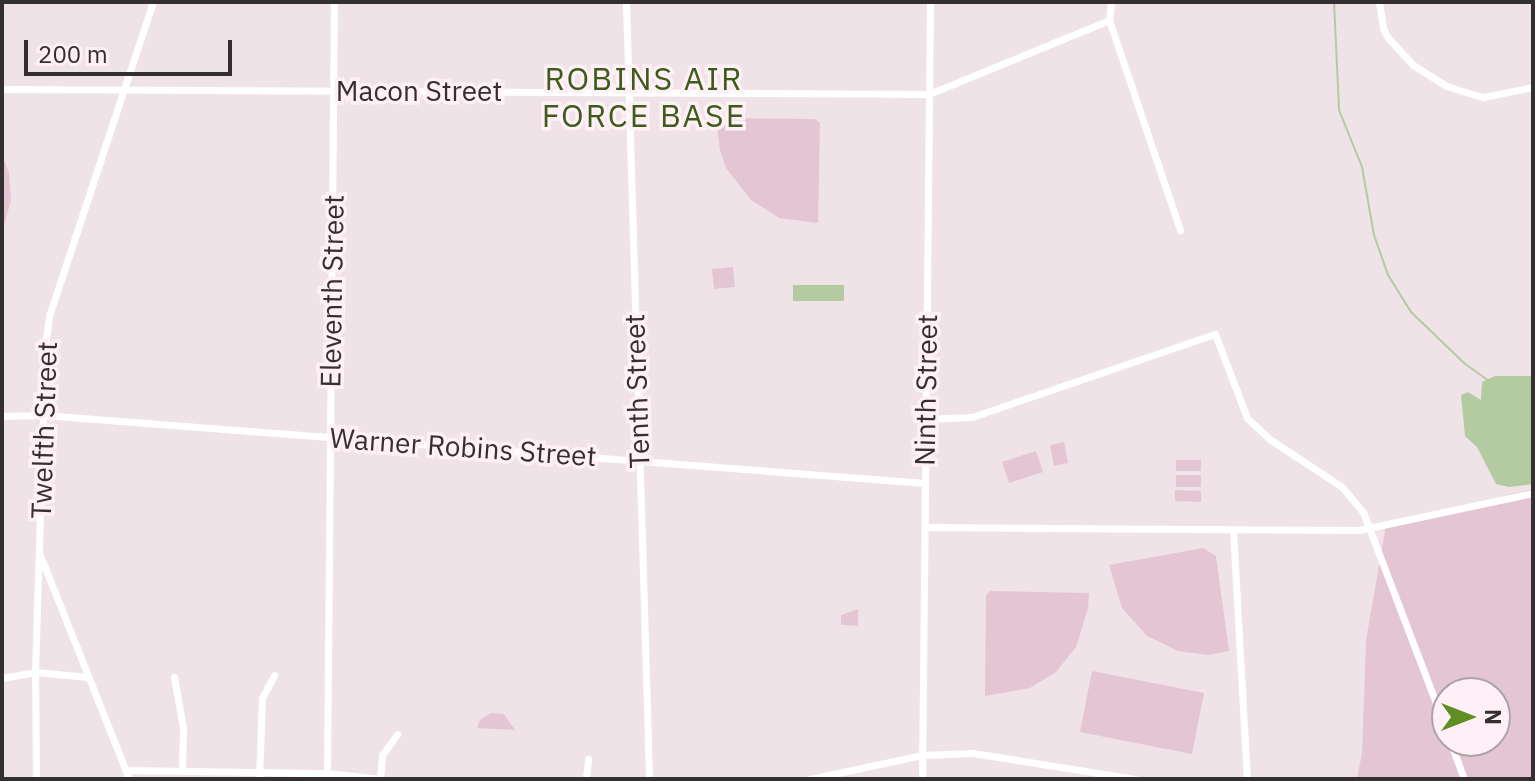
<!DOCTYPE html>
<style>
body{margin:0}
#map{position:relative;width:1535px;height:781px;overflow:hidden;background:#f0e3e8;font-family:"IBM Plex Sans",sans-serif}
div>[style]{position:absolute}
[style*='--x']{left:calc(var(--x)*1px);top:calc(var(--y)*1px);width:calc(var(--w)*1px);rotate:calc(var(--a)*1deg)}
.green>*{inset:0;background:#e4c5d3}
.water>*{inset:0;background:#b4caa0}
.stream>*{height:2px;margin:-1px;padding:0 1px;transform-origin:1px;border-radius:1px;background:#b4caa0}
.street>*{height:7px;margin:-3.5px;padding:0 3.5px;transform-origin:3.5px;border-radius:3.5px;background:#fff}
span{translate:-50% -50%;white-space:nowrap;text-align:center;line-height:1.15;-webkit-text-stroke:7px #fef0f6;paint-order:stroke}
.street-label{font-size:28px;color:#342f31}
.quarter-label{font-size:32px;color:#3e5c19;letter-spacing:2px}
.frame{position:absolute;inset:0;border:4px solid #342f31;pointer-events:none}
.north{position:absolute;left:1431px;top:677px;width:80px;height:80px;box-sizing:border-box;background:#fef0f6;border:2px solid #ada3a7;border-radius:50%;rotate:90deg;font-size:22px;font-weight:700;line-height:32px;text-align:center;color:#342f31}
.north::after{content:'';display:block;margin:auto;width:28px;height:36px;background:#5f8e22;clip-path:polygon(50% 0,100% 100%,50% 72%,0 100%)}
.scale{position:absolute;left:24px;top:40px;width:208px;height:36px;box-sizing:border-box;border:4px solid #342f31;border-top:0;padding-left:10px;font-size:24px;line-height:28px;white-space:nowrap;color:#342f31;-webkit-text-stroke:6px #fef0f6;paint-order:stroke}
</style>
<div id="map">
<div class="green">
<div style="clip-path:polygon(716px 118px,815px 119px,820px 123px,818px 223px,779px 218px,751px 200px,726px 168px,720px 150px)"></div>
<div style="clip-path:polygon(2px 155px,9px 173px,11px 200px,2px 233px)"></div>
<div style="clip-path:polygon(733px 267px,735px 287px,714px 289px,712px 269px)"></div>
<div style="clip-path:polygon(1064px 442px,1068px 463px,1054px 466px,1050px 445px)"></div>
<div style="clip-path:polygon(1036px 451px,1043px 472px,1009px 483px,1002px 462px)"></div>
<div style="clip-path:polygon(1176px 460px,1201px 460px,1201px 471px,1176px 471px)"></div>
<div style="clip-path:polygon(1176px 475px,1201px 475px,1201px 487px,1176px 487px)"></div>
<div style="clip-path:polygon(evenodd,1533px 489px,1533px 779px,1357px 779px,1362px 753px,1366px 640px,1386px 525px,1533px 489px,1447px 693px,1495px 693px,1495px 741px,1447px 741px,1447px 693px)"></div>
<div style="clip-path:polygon(1175px 490px,1201px 491px,1201px 502px,1175px 501px)"></div>
<div style="clip-path:polygon(1203px 548px,1216px 556px,1229px 651px,1208px 655px,1178px 651px,1147px 636px,1122px 608px,1109px 565px)"></div>
<div style="clip-path:polygon(990px 591px,1089px 593px,1088px 608px,1076px 647px,1056px 672px,1030px 688px,985px 696px,986px 595px)"></div>
<div style="clip-path:polygon(858px 609px,858px 626px,841px 625px,841px 615px)"></div>
<div style="clip-path:polygon(1092px 671px,1204px 693px,1192px 754px,1080px 732px)"></div>
<div style="clip-path:polygon(491px 713px,504px 714px,515px 730px,477px 728px,480px 720px)"></div>
</div>
<div class="water">
<div style="clip-path:polygon(793px 285px,844px 285px,844px 301px,793px 301px)"></div>
<div style="clip-path:polygon(1495px 376px,1533px 376px,1533px 484px,1509px 487px,1496px 484px,1477px 447px,1465px 436px,1461px 395px,1468px 392px,1481px 400px,1482px 382px)"></div>
</div>
<div class="stream">
<div style="--x:1334;--y:2;--w:108;--a:87.3"></div>
<div style="--x:1339;--y:110;--w:61;--a:68"></div>
<div style="--x:1362;--y:167;--w:69;--a:80"></div>
<div style="--x:1374;--y:235;--w:42;--a:70.7"></div>
<div style="--x:1388;--y:275;--w:44;--a:58.1"></div>
<div style="--x:1411;--y:312;--w:74;--a:43.9"></div>
<div style="--x:1464;--y:363;--w:29;--a:36"></div>
</div>
<div class="street">
<div style="--x:626;--y:2;--w:777;--a:88.3"></div>
<div style="--x:1111;--y:2;--w:18;--a:96"></div>
<div style="--x:1109;--y:20;--w:222;--a:71.3"></div>
<div style="--x:1379;--y:2;--w:26;--a:81"></div>
<div style="--x:1383;--y:28;--w:11;--a:63"></div>
<div style="--x:1388;--y:38;--w:37;--a:47"></div>
<div style="--x:1413;--y:65;--w:39;--a:32"></div>
<div style="--x:1446;--y:86;--w:39;--a:17"></div>
<div style="--x:1483;--y:97;--w:51;--a:-11.3"></div>
<div style="--x:2;--y:89;--w:927;--a:0.31"></div>
<div style="--x:929;--y:94;--w:195;--a:-22.3"></div>
<div style="--x:2;--y:416;--w:41;--a:-1.4"></div>
<div style="--x:43;--y:415;--w:885;--a:4.41"></div>
<div style="--x:925;--y:419;--w:47;--a:-2.4"></div>
<div style="--x:972;--y:417;--w:257;--a:-18.9"></div>
<div style="--x:1215;--y:334;--w:90;--a:69.1"></div>
<div style="--x:1247;--y:418;--w:33;--a:43"></div>
<div style="--x:1271;--y:440;--w:85;--a:33.5"></div>
<div style="--x:1342;--y:487;--w:33;--a:50"></div>
<div style="--x:1363;--y:512;--w:235;--a:69.1"></div>
<div style="--x:925;--y:527;--w:434;--a:0.4"></div>
<div style="--x:1359;--y:530;--w:178;--a:-12"></div>
<div style="--x:1233;--y:530;--w:249;--a:86.8"></div>
<div style="--x:40;--y:555;--w:241;--a:68.3"></div>
<div style="--x:174;--y:677;--w:52;--a:80"></div>
<div style="--x:183;--y:728;--w:42;--a:91.4"></div>
<div style="--x:2;--y:678;--w:34;--a:-10"></div>
<div style="--x:35;--y:672;--w:53;--a:5.4"></div>
<div style="--x:1450;--y:741;--w:40;--a:69.8"></div>
<div style="--x:126;--y:770;--w:201;--a:0.9"></div>
<div style="--x:327;--y:773;--w:54;--a:6.3"></div>
<div style="--x:327;--y:773;--w:771;--a:-89.48"></div>
<div style="--x:36;--y:779;--w:107;--a:-90.5"></div>
<div style="--x:35;--y:672;--w:326;--a:-88.2"></div>
<div style="--x:45;--y:346;--w:30;--a:-82"></div>
<div style="--x:49;--y:316;--w:331;--a:-71.7"></div>
<div style="--x:259;--y:779;--w:81;--a:-87.9"></div>
<div style="--x:262;--y:698;--w:26;--a:-62"></div>
<div style="--x:380;--y:779;--w:24;--a:-85"></div>
<div style="--x:382;--y:755;--w:26;--a:-54"></div>
<div style="--x:586;--y:779;--w:20;--a:-84"></div>
<div style="--x:810;--y:779;--w:115;--a:-12.1"></div>
<div style="--x:922;--y:755;--w:51;--a:-2.2"></div>
<div style="--x:973;--y:753;--w:165;--a:9.1"></div>
<div style="--x:922;--y:779;--w:777;--a:-89.41"></div>
</div>
<div class="street-label">
<span style="left:419px;top:91px">Macon Street</span>
<span style="left:332px;top:291px;rotate:-89deg">Eleventh Street</span>
<span style="left:926px;top:390px;rotate:-89deg">Ninth Street</span>
<span style="left:637px;top:391px;rotate:-92deg">Tenth Street</span>
<span style="left:44px;top:430px;rotate:-88deg">Twelfth Street</span>
<span style="left:463px;top:447px;rotate:4deg">Warner Robins Street</span>
</div>
<div class="quarter-label">
<span style="left:644px;top:97px">ROBINS AIR<br>FORCE BASE</span>
</div>
<div class="frame"></div>
<div class="north">N</div>
<div class="scale">200 m</div>
</div>
